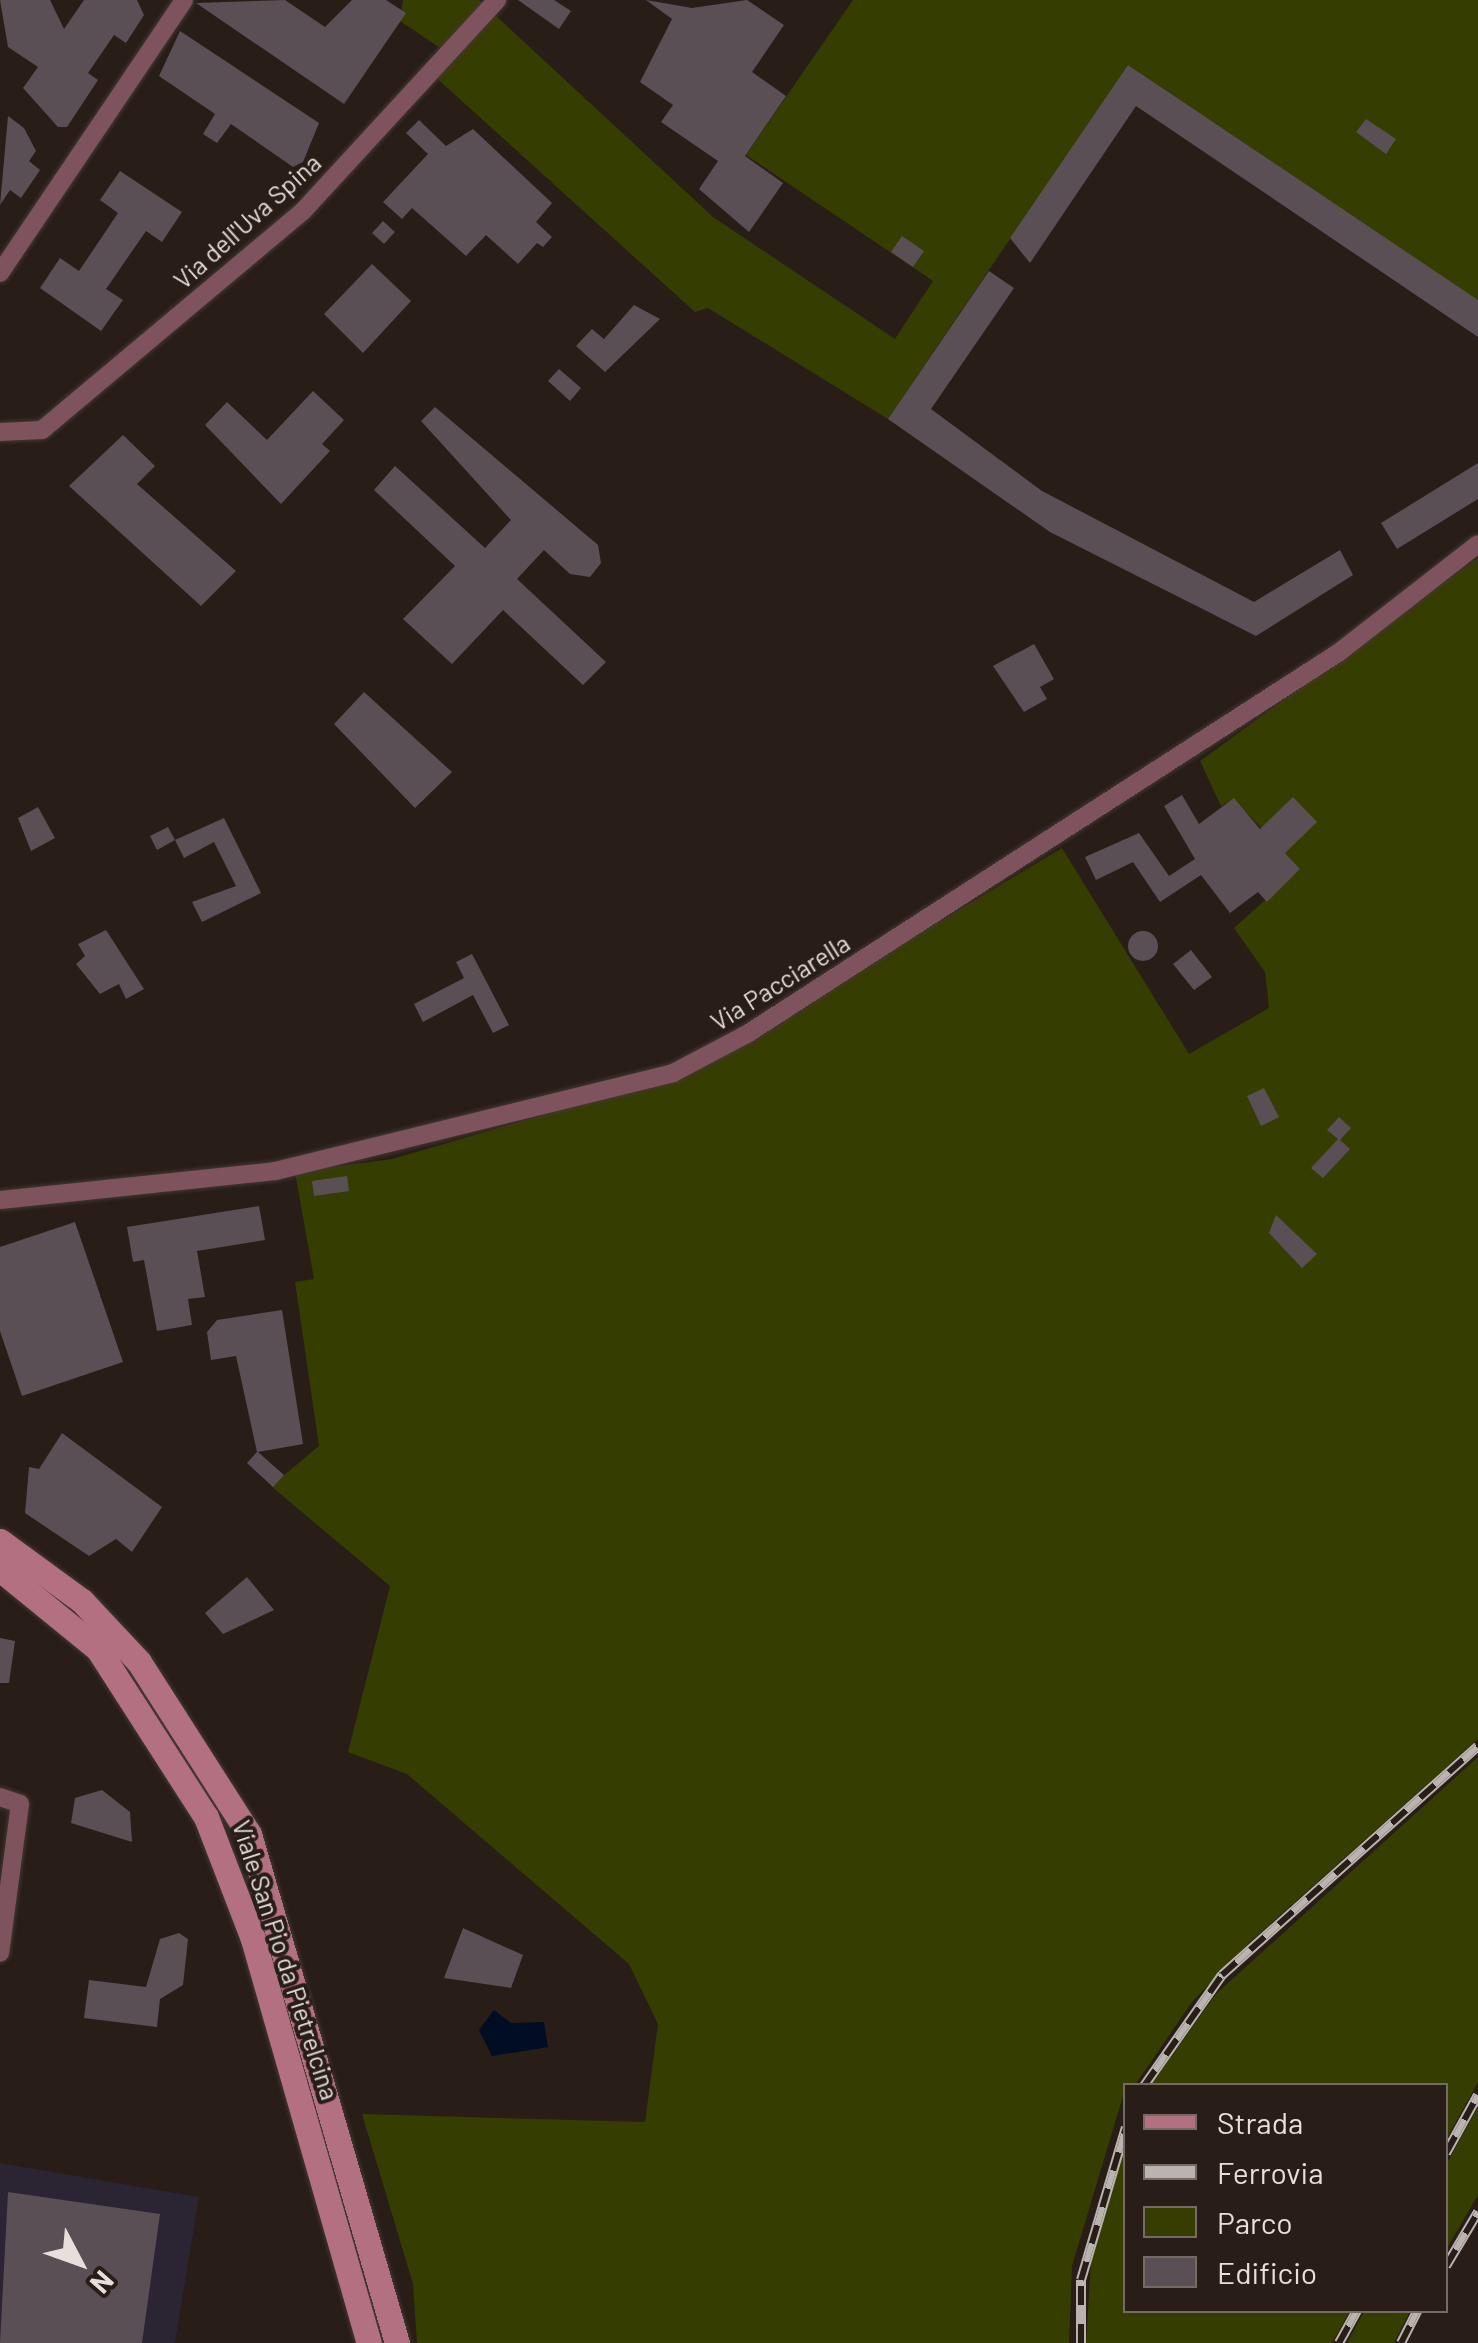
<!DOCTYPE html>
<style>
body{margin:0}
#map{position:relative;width:1478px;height:2343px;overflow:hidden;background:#281d17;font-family:Barlow,sans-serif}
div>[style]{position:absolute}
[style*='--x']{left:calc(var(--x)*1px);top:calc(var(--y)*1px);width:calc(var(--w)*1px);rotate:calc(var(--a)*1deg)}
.education>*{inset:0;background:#2a2433}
.green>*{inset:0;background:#363d00}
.water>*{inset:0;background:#000d22}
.building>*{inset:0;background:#5b4f56}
.round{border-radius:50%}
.roads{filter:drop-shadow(0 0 2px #433832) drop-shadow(0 0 2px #433832)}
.minor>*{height:18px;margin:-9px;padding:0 9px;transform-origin:9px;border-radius:9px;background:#7e535e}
.secondary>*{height:25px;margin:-12.5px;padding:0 12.5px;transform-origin:12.5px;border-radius:12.5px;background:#b37081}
.rail>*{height:10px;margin-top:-5px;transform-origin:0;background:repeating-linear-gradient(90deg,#281d17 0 19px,#bbb3af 0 38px);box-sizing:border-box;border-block:2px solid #bbb3af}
span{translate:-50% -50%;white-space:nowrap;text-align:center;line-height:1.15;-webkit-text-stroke:8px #281d17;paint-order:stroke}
.street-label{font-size:25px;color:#e6dfdb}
.legend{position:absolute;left:1123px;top:2083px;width:325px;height:230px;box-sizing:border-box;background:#281d17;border:2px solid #746b65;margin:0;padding:12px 18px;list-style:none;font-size:30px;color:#e6dfdb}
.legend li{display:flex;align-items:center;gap:20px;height:50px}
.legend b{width:50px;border:2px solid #746b65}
.north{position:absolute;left:30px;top:2213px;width:100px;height:100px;-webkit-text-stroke:8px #281d17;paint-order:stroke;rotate:131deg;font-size:28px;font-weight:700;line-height:40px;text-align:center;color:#e6dfdb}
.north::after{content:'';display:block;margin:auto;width:35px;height:45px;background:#e6dfdb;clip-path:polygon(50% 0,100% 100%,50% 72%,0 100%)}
</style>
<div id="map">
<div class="education">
<div style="clip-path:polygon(0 2163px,199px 2197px,175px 2343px,0 2343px)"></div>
</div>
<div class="green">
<div style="clip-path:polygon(403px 0,479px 0,713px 217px,895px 339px,933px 281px,746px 155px,853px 0,1478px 0,1478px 305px,1128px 65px,888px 419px,708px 308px,695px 312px,432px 74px,449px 54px,400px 21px)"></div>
<div style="clip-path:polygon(1478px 558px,1478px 1739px,1250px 1942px,1192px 2002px,1135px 2085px,1126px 2086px,1072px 2266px,1069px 2343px,417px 2343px,413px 2284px,362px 2114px,645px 2122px,658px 2024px,629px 1964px,407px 1774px,348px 1752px,390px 1586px,271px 1486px,319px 1446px,295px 1282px,314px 1279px,295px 1172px,392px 1159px,685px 1074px,1062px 848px,1189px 1054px,1269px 1008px,1265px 972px,1234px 928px,1300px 869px,1234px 799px,1221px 806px,1200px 761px)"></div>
<div style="clip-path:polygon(1478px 1757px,1478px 2082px,1446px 2140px,1446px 2086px,1151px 2085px,1216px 1994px)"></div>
<div style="clip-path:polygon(1478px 2107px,1478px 2195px,1446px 2250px,1446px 2165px)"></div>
<div style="clip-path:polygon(1125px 2134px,1126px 2310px,1350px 2311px,1332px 2343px,1086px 2343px,1092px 2246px)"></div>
<div style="clip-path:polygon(1365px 2310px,1410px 2310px,1410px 2311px,1394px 2343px,1347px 2343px)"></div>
</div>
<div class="water">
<div style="clip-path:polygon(494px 2010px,511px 2023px,544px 2022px,548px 2047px,492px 2056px,479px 2030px)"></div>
</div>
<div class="building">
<div style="clip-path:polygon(0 0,50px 0,64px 29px,84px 0,137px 0,144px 15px,126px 43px,114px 35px,88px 73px,98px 80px,67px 127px,58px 127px,23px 88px,38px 67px,8px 47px)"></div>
<div style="clip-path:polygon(285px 0,325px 27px,352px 0,386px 0,406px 13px,344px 104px,196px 3px)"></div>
<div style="clip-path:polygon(518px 0,554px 0,571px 11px,559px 29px)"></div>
<div style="clip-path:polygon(646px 0,692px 8px,747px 0,784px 25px,752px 72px,786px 96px,745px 156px,783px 183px,749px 232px,699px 189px,718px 161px,661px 122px,673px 105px,640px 82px,672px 19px)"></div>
<div style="clip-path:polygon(180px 31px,319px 123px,303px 162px,293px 167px,231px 124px,217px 143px,203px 134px,215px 114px,159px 76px)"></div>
<div style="clip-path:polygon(1128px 65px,1478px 300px,1478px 337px,1136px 106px,1030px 263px,1010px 238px)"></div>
<div style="clip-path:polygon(8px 116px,24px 128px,36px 151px,29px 161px,40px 170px,21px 198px,10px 190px,0 205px)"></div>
<div style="clip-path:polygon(1366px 119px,1396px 139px,1386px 154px,1356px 132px)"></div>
<div style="clip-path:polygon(419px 120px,446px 146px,473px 129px,552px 203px,536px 222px,552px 237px,543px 247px,537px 243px,518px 264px,486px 235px,466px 256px,412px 208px,402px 219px,383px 202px,428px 154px,406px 133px)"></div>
<div style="clip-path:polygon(120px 171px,182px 212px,162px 242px,146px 231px,106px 289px,123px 300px,101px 331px,40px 288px,60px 258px,79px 271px,118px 213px,100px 200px)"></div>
<div style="clip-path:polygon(383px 221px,395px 232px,384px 244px,372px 233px)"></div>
<div style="clip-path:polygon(902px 236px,924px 251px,913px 267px,891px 252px)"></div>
<div style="clip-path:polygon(372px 264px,411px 301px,363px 353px,324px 314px)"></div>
<div style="clip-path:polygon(989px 271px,1014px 288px,931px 409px,1042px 491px,1254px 602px,1340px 550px,1353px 575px,1256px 636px,1050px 532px,888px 419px)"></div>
<div style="clip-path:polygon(634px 305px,660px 319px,605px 372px,576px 346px,592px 329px,604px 339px)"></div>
<div style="clip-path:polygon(559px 369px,581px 388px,570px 401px,548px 381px)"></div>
<div style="clip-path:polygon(313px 391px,344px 420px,322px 444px,330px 451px,281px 504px,205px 425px,227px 402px,267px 440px)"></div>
<div style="clip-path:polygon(435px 407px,598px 545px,601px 563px,590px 577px,570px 574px,544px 550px,517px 579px,606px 662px,583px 685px,503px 610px,452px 664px,403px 619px,455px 566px,374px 490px,395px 466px,485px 548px,511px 520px,421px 421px)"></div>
<div style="clip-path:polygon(123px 435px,155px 466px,137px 484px,236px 571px,201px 606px,69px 486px)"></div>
<div style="clip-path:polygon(1478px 463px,1478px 499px,1397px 549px,1381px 523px)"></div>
<div style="clip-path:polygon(1034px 644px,1054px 679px,1040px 687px,1047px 699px,1024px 712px,993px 666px)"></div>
<div style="clip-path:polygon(364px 692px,452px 772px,415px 808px,334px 724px)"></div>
<div style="clip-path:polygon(1182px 795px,1199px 824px,1234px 798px,1260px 829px,1293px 797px,1317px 822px,1285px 853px,1300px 869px,1267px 902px,1258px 892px,1230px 913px,1201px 875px,1160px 902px,1133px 862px,1096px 880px,1085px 857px,1139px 833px,1169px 876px,1195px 859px,1164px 806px)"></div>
<div style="clip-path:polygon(38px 807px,55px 838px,31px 851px,18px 818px)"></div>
<div style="clip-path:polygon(224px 818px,261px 893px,202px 922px,192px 902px,236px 886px,214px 842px,184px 858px,175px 840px)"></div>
<div style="clip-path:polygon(168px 827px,175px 840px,157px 850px,150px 836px)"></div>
<div style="clip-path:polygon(106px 930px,144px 989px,126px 999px,119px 984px,100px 994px,76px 964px,85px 956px,78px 944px)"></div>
<div class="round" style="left:1128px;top:931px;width:30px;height:30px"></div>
<div style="clip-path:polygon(1191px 950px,1212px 977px,1194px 990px,1173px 964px)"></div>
<div style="clip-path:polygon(472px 954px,509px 1025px,493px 1033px,473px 995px,423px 1022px,414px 1004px,464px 978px,456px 962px)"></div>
<div style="clip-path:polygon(1264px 1088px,1279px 1117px,1261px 1126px,1247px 1096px)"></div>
<div style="clip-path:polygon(1339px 1117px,1351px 1128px,1340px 1140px,1350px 1149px,1323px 1178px,1311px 1168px,1338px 1139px,1327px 1130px)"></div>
<div style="clip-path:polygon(347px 1176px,349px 1191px,314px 1196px,312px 1181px)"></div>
<div style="clip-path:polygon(259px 1206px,265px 1240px,197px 1251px,205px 1297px,188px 1299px,192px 1325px,157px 1331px,144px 1260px,133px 1262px,127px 1227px)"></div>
<div style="clip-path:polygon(1276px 1215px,1317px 1254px,1302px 1268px,1269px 1233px)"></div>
<div style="clip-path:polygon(75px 1222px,123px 1362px,22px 1396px,0 1331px,0 1247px)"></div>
<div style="clip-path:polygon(282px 1310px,303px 1444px,258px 1452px,284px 1475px,273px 1487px,247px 1463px,257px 1452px,236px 1356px,211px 1360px,207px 1332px,217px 1320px)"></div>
<div style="clip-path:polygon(62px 1433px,162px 1507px,132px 1552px,116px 1539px,89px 1556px,25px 1513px,29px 1467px,39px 1469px)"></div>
<div style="clip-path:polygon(247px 1577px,274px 1610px,223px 1634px,205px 1613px)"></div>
<div style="clip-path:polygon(0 1638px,15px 1641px,9px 1683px,0 1683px)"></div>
<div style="clip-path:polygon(102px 1790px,130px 1812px,132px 1842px,71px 1823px,75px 1798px)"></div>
<div style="clip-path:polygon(463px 1928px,523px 1955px,511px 1988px,444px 1978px)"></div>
<div style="clip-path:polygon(179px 1933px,188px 1939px,183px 1985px,160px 1999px,157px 2027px,84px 2018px,89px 1980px,146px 1987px,160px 1939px)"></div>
<div style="clip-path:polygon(8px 2192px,160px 2214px,142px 2343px,0 2343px)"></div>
</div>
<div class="roads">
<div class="minor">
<div style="--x:0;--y:273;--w:329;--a:-56"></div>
<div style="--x:0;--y:432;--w:42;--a:-2.7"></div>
<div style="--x:42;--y:430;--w:341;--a:-40"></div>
<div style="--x:303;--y:211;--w:287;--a:-47.4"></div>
<div style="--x:0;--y:1200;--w:277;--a:-6"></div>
<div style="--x:275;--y:1171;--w:410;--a:-13.8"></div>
<div style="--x:673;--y:1073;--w:84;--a:-27.8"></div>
<div style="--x:747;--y:1034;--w:703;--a:-32.81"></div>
<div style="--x:1338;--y:653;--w:177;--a:-37.9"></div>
<div style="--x:0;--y:1797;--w:21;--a:19"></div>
<div style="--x:20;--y:1804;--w:150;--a:97.6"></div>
</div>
<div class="secondary">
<div style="--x:0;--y:1541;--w:102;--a:36.2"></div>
<div style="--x:82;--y:1601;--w:83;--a:46.9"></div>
<div style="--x:139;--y:1662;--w:204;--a:57.4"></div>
<div style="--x:249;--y:1834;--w:530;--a:73.79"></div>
<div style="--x:0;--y:1569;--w:127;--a:39.2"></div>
<div style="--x:98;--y:1649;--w:200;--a:57.3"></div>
<div style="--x:206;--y:1817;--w:131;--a:68.9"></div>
<div style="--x:253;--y:1939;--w:420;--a:74"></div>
</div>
</div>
<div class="rail">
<div style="--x:1144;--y:2086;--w:136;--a:-54.9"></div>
<div style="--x:1222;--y:1975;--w:343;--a:-41.8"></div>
<div style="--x:1446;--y:2153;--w:66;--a:-61.1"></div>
<div style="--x:1446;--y:2266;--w:63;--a:-59.3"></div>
<div style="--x:1081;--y:2343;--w:63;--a:-90"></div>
<div style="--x:1081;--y:2280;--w:159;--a:-73.6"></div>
<div style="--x:1339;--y:2343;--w:38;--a:-61"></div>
<div style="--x:1401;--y:2343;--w:37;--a:-63"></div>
</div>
<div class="street-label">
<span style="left:247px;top:221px;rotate:-42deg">Via dell'Uva Spina</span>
<span style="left:780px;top:982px;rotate:-32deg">Via Pacciarella</span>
<span style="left:286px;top:1960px;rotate:72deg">Viale San Pio da Pietrelcina</span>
</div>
<ul class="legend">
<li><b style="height:12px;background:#b37081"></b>Strada</li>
<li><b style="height:12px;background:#bbb3af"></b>Ferrovia</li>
<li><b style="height:28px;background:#363d00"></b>Parco</li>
<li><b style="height:28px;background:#5b4f56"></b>Edificio</li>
</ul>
<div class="north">N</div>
</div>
